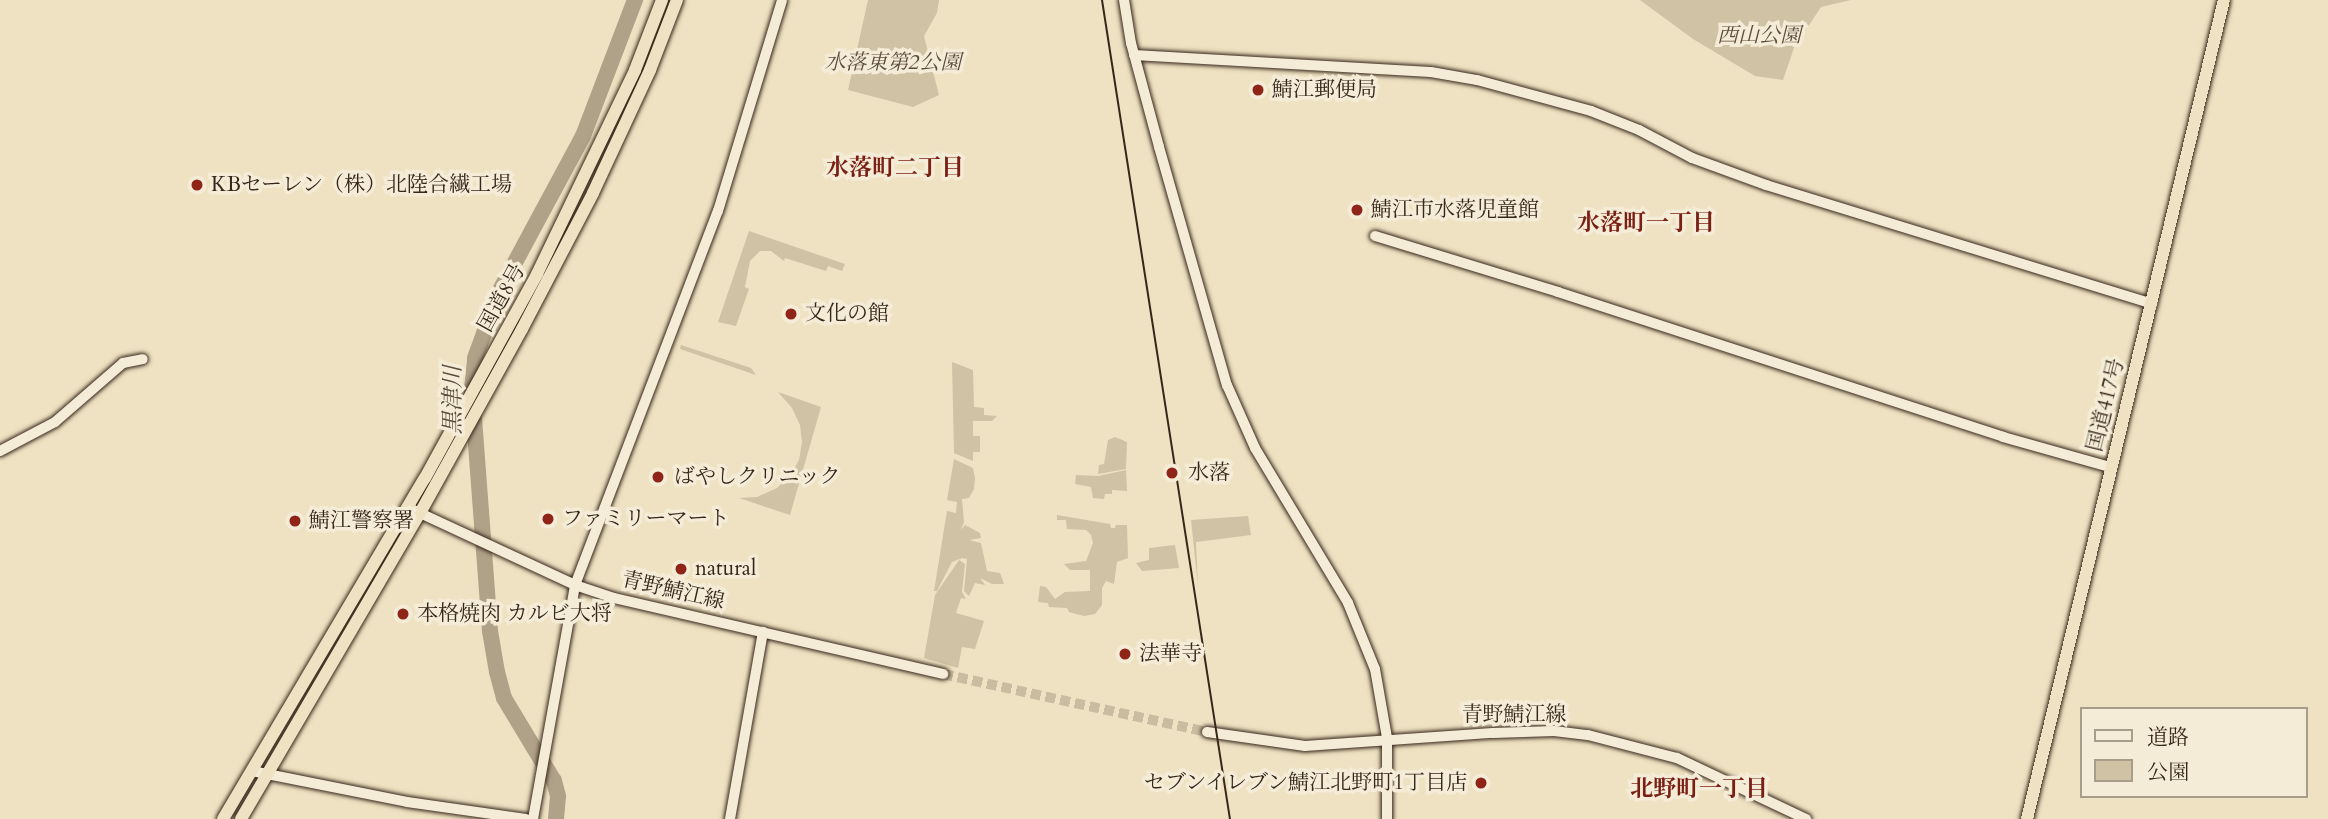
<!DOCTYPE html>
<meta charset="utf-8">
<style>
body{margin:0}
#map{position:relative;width:2328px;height:819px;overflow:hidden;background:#eee2c2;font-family:Cardo,"Noto Serif JP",serif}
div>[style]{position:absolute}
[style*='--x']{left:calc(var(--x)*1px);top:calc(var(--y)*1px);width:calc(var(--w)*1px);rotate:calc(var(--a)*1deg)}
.green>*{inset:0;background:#cfc2a5}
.river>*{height:16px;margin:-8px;padding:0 8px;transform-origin:8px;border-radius:8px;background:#b0a289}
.secondary-tunnel>*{height:10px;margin-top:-5px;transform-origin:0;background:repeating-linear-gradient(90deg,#c9bca0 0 10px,transparent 0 15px)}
.roads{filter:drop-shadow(0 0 2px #37261a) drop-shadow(0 0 2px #37261a)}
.secondary>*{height:10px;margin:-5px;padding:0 5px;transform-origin:5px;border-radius:5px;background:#f4ecd7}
.highway>*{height:12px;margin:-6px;padding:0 6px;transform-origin:6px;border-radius:6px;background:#eee2c2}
.tram>*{height:2px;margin:-1px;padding:0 1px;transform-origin:1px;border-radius:1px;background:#37261a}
.dots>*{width:19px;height:19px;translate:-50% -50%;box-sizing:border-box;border:4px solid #f4ecd7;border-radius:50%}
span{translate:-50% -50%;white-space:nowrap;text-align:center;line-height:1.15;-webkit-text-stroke:7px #f4ecd7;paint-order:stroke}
.park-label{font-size:21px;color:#5d4d3d;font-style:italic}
.poi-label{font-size:21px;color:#37261a}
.left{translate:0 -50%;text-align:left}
.right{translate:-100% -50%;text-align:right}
.street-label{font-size:21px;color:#37261a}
.neighbourhood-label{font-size:23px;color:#7a1f14;font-weight:700}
.water-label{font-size:23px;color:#5b4b3b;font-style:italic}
.legend{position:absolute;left:2080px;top:707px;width:228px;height:91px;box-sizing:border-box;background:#f4ecd7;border:2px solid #a89d8b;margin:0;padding:9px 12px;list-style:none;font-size:21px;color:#37261a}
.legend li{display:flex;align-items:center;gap:14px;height:35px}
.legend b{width:35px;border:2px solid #a89d8b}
</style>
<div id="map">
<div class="green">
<div style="clip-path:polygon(868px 0,939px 0,937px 13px,924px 36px,939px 95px,913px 107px,848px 90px)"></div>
<div style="clip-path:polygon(1640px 0,1851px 0,1821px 7px,1794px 48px,1783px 80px,1755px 76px,1693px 39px)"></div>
<div style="clip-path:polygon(749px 231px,845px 264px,842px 271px,828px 266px,826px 271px,785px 258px,784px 261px,771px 251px,760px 251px,750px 261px,745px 287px,749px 289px,736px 326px,718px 322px)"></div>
<div style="clip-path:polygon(681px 345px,751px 368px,756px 375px,680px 349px)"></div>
<div style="clip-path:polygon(952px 362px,973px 370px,974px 407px,984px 408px,984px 415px,997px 416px,992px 421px,973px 421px,973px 436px,980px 436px,980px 452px,973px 452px,973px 461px,954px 453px)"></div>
<div style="clip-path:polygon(778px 392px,821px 407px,790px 515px,739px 498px,757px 497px,777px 488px,790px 476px,799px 460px,802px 442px,800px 425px,792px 408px)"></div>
<div style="clip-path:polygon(1115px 437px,1127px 442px,1126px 469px,1098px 474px,1099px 465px,1104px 464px,1108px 440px)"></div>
<div style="clip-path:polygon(954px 459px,973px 468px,975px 478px,974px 489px,969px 498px,962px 499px,964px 522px,961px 530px,965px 525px,980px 533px,981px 538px,969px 540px,981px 543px,987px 571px,1000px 573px,1004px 584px,992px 584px,980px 578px,985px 585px,975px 583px,969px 596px,964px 591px,967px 559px,962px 558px,952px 562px,937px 591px,934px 591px,947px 511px,956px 513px,957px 502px,947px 500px)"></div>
<div style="clip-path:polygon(1126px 470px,1127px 491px,1112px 490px,1112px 494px,1105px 494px,1104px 499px,1093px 498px,1091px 487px,1075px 484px,1076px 475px,1098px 476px)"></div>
<div style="clip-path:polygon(1057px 515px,1110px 524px,1111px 528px,1115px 528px,1116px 525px,1127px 525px,1128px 558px,1117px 562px,1114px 584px,1106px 581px,1102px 588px,1102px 605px,1095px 614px,1084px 616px,1069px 612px,1067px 608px,1049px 607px,1048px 603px,1038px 602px,1040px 586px,1046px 587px,1055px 599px,1065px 592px,1090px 591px,1090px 570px,1070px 570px,1064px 564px,1086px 561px,1093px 543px,1091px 535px,1086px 530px,1067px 529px,1066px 520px,1057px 520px)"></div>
<div style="clip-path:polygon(1248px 516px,1251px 535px,1196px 542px,1198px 586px,1191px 520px)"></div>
<div style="clip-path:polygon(1175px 545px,1179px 568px,1142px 571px,1136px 563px,1149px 560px,1149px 548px)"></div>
<div style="clip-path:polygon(959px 560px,965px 564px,962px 592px,966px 599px,961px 598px,956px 613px,984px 621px,975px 649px,962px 647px,958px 668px,924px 658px,935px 595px)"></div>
</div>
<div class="river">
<div style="--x:556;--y:819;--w:23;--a:-85"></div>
<div style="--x:558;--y:796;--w:16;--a:-105"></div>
<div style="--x:554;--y:781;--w:97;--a:-121.1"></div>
<div style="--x:504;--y:698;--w:27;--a:-105"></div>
<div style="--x:497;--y:672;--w:42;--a:-99.7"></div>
<div style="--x:490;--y:631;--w:243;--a:-94.3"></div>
<div style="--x:472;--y:389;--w:31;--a:-84"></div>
<div style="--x:475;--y:358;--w:70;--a:-70"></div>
<div style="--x:499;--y:292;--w:177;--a:-61.7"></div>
<div style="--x:583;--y:136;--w:146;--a:-69.1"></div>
</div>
<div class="secondary-tunnel">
<div style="--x:943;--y:674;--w:270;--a:12.4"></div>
</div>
<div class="roads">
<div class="secondary">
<div style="--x:1124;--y:0;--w:44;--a:80.8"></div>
<div style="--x:1131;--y:43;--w:108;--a:74.9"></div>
<div style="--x:1159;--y:147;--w:248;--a:74.1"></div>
<div style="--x:1227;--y:385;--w:69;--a:66"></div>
<div style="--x:1255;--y:448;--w:181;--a:59"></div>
<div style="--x:1348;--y:603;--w:71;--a:67.8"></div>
<div style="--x:1375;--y:669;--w:70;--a:80.1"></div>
<div style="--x:1387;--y:738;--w:81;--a:90"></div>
<div style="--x:1134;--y:55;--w:297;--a:3.3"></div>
<div style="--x:1431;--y:72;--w:47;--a:9.9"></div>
<div style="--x:1477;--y:80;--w:118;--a:15.2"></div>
<div style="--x:1591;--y:111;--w:52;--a:21.6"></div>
<div style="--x:1639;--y:130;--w:60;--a:27.8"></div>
<div style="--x:1692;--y:158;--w:79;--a:20"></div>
<div style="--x:1766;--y:185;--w:404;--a:17.1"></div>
<div style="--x:1375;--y:236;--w:191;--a:17"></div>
<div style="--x:1558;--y:292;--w:468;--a:18"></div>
<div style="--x:2003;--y:437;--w:111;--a:15.7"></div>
<div style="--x:0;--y:451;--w:62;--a:-27.8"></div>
<div style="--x:55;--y:422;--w:90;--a:-40.9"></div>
<div style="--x:123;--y:363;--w:20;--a:-11"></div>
<div style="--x:407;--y:507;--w:185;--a:24.9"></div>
<div style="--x:575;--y:585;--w:41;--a:18.4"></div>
<div style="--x:614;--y:598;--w:338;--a:13"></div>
<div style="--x:1207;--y:732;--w:99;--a:8.1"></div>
<div style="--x:1305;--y:746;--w:188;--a:-4"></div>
<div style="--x:1493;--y:733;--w:61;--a:-1.9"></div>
<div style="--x:1554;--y:731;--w:34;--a:7"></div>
<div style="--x:1588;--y:735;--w:92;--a:14.5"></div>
<div style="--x:1677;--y:758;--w:143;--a:25.3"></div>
<div style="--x:252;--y:771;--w:158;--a:11.3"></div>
<div style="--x:407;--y:802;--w:120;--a:8.1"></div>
<div style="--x:533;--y:819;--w:238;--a:-79.8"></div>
<div style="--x:575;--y:585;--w:400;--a:-69.1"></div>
<div style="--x:718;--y:211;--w:220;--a:-73.1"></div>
<div style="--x:730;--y:819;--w:190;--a:-80"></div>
</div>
<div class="highway">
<div style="--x:223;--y:819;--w:396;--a:-59.4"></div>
<div style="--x:425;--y:478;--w:233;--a:-61.2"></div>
<div style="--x:537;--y:274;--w:226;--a:-64.3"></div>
<div style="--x:635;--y:70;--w:75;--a:-68.9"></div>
<div style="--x:241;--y:819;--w:355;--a:-59.7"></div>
<div style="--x:420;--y:513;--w:210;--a:-61"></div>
<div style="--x:522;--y:329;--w:153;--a:-62.4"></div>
<div style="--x:593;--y:193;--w:136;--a:-65.1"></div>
<div style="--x:650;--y:70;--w:75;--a:-68.9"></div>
<div style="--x:2027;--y:819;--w:842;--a:-76.48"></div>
</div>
</div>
<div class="tram">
<div style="--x:1102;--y:0;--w:829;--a:81.12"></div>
</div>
<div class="dots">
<div style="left:1258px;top:90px;background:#8f2418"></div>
<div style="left:197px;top:185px;background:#8f2418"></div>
<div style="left:1357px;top:210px;background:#8f2418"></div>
<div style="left:791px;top:314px;background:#8f2418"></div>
<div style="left:1172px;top:473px;background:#8f2418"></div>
<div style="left:658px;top:477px;background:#8f2418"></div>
<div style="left:548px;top:519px;background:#8f2418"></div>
<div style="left:295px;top:521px;background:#8f2418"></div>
<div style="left:681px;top:569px;background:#8f2418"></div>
<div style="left:403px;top:614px;background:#8f2418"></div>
<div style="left:1125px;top:654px;background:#8f2418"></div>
<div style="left:1481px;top:783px;background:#8f2418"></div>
</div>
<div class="park-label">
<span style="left:1759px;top:36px">西山公園</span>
<span style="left:893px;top:63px">水落東第2公園</span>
</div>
<div class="poi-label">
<span class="left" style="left:1272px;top:90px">鯖江郵便局</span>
<span class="left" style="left:211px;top:185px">KBセーレン（株）北陸合繊工場</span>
<span class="left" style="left:1371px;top:210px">鯖江市水落児童館</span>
<span class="left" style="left:805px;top:314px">文化の館</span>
<span class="left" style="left:1188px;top:473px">水落</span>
<span class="left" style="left:674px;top:477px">ばやしクリニック</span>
<span class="left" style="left:562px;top:519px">ファミリーマート</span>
<span class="left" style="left:309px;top:521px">鯖江警察署</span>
<span class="left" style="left:695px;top:569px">natural</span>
<span class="left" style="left:417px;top:614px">本格焼肉 カルビ大将</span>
<span class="left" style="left:1139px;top:654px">法華寺</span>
<span class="right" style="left:1467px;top:783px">セブンイレブン鯖江北野町1丁目店</span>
</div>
<div class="street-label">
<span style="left:502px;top:298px;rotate:-61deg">国道8号</span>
<span style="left:2106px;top:405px;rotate:-76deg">国道417号</span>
<span style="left:673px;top:591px;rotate:13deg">青野鯖江線</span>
<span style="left:1514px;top:715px">青野鯖江線</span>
</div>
<div class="neighbourhood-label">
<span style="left:895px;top:168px">水落町二丁目</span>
<span style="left:1646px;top:223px">水落町一丁目</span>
<span style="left:1699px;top:789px">北野町一丁目</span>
</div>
<div class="water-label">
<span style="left:453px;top:400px;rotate:-90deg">黒津川</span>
</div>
<ul class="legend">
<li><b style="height:9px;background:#f4ecd7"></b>道路</li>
<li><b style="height:19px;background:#cfc2a5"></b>公園</li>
</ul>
</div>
